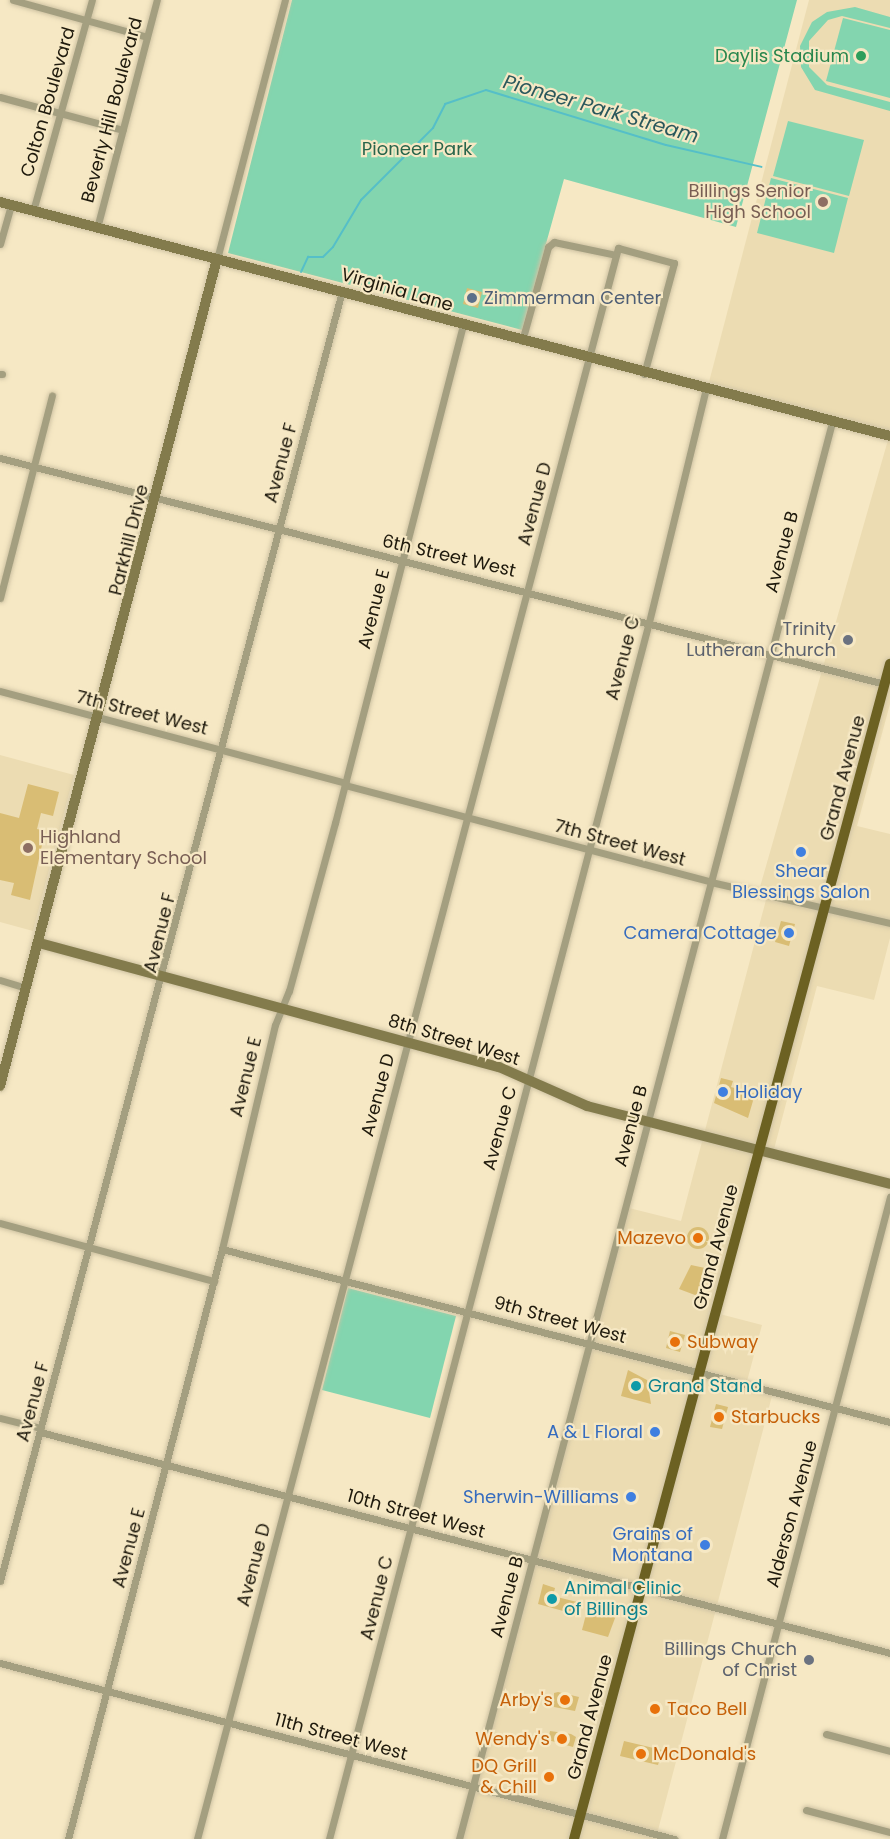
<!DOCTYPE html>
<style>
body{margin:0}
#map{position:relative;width:890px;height:1839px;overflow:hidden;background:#f6e8c4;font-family:Poppins,sans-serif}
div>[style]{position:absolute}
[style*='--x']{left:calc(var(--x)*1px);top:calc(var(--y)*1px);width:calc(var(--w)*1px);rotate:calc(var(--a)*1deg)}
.built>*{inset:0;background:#ecdcb2}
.green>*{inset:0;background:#83d5af}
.stream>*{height:2px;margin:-1px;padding:0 1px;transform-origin:1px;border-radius:1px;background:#55bfc8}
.building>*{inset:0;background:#d9bd74}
.round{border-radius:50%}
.roads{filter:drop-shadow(0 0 2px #cfc3a3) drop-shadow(0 0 2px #cfc3a3)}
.street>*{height:7px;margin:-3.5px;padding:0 3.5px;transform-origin:3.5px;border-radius:3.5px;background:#a49f80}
.secondary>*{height:10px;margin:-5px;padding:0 5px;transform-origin:5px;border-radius:5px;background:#837b4c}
.primary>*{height:10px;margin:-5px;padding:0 5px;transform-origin:5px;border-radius:5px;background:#6c6122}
.dots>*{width:16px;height:16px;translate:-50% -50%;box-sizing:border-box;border:3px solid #f6e8c4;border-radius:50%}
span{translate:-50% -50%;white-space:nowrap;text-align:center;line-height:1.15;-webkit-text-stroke:4.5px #f6e8c4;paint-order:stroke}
.leisure-label{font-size:18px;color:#27864d}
.right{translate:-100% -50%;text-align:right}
.street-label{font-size:18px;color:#1e190c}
.park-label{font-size:18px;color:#28654b}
.education-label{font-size:18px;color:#785e54}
.left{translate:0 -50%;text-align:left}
.service-label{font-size:18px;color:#4e5e75}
.worship-label{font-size:18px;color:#5b616d}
.shop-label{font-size:18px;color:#366cbe}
.food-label{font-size:18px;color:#c56008}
.culture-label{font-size:18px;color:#0d838f}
.water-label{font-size:20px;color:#2a585c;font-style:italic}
</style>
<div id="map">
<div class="built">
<div style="clip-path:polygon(809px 0,890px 0,890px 432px,709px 382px)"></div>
<div style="clip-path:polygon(890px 433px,890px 704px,857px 826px,890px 834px,890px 938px,874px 1000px,817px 986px,773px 1153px,759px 1152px,716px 1313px,762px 1325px,746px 1385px,773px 1392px,657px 1834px,674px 1839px,459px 1839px,625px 1207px,681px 1221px,767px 896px,758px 894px)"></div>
<div style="clip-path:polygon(0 755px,74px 775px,33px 931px,0 922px)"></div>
</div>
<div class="green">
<div style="clip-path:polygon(292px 0,797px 0,736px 227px,564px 179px,522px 330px,228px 253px)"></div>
<div style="clip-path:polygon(855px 7px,890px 17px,890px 28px,842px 16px,828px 20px,809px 41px,809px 67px,827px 85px,890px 102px,890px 111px,815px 90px,801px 67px,800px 46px,812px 22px,827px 12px)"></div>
<div style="clip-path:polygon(843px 18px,890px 30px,890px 98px,826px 81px)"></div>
<div style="clip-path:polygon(788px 121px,864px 140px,849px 196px,773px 176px)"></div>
<div style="clip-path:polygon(771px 178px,848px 198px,834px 253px,757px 233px)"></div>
<div style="clip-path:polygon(348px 1288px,456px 1316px,430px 1418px,322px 1390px)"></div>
</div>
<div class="stream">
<div style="--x:301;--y:272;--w:17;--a:-65"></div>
<div style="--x:308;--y:257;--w:15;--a:0"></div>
<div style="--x:323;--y:257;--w:14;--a:-45"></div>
<div style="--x:333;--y:247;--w:55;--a:-59.2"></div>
<div style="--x:361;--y:200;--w:102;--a:-45"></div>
<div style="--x:433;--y:128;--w:27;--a:-63"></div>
<div style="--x:445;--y:104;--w:43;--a:-18.9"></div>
<div style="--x:486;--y:90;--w:188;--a:17"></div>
<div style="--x:666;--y:145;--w:98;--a:12.9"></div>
</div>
<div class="building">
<div style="clip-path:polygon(467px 288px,482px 292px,478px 308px,463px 304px)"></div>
<div style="clip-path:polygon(28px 784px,59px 792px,53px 816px,41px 813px,37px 829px,45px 831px,30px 900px,11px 895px,14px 883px,0 880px,0 813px,19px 818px)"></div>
<div style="clip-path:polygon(781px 921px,795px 924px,789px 946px,775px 942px)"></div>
<div style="clip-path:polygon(721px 1078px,733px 1081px,731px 1087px,755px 1094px,748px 1118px,714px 1103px)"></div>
<div class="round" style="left:687px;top:1227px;width:22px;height:22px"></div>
<div style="clip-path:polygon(691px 1265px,705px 1268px,699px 1293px,695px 1295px,679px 1289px)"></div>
<div style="clip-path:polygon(670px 1331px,685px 1335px,680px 1352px,666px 1348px)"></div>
<div style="clip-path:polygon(628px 1370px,647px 1380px,651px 1404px,621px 1396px)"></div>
<div style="clip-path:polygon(716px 1404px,728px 1407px,722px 1429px,710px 1427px)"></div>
<div style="clip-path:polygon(543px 1584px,555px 1588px,553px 1596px,577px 1602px,574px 1614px,538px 1604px)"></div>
<div style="clip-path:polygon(589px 1603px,618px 1610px,608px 1637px,582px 1630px)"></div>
<div style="clip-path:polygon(558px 1692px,579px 1697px,575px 1711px,554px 1707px,554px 1693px)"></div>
<div style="clip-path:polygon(550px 1731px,571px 1734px,576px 1737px,573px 1747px,548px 1740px)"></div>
<div style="clip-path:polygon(624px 1741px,662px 1750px,658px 1765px,620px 1756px)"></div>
</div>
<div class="roads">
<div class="street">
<div style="--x:13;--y:0;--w:139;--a:15.4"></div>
<div style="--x:0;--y:97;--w:127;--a:15"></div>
<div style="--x:33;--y:211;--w:219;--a:-74.4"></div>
<div style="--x:97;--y:228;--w:236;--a:-75.3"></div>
<div style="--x:0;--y:244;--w:41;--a:-74.2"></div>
<div style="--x:217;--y:259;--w:268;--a:-75.3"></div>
<div style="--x:522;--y:341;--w:98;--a:-74.5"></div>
<div style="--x:548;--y:247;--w:8;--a:-40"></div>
<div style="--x:554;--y:242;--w:63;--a:11.8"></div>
<div style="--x:0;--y:374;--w:2;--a:0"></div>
<div style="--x:0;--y:458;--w:913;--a:14.33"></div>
<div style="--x:0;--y:598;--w:209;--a:-75.6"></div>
<div style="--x:0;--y:691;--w:358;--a:14.9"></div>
<div style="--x:345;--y:785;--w:379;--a:14.8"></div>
<div style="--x:711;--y:882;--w:184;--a:12.9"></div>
<div style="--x:0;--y:980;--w:27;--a:17"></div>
<div style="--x:0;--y:1223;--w:222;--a:15.2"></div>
<div style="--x:222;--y:1249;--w:690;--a:14.52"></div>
<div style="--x:0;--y:1418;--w:42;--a:13.7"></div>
<div style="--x:40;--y:1432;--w:878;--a:14.57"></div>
<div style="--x:0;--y:1581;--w:1335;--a:-75.15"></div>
<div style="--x:0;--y:1663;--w:697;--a:14.63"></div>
<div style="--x:826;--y:1734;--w:66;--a:14.9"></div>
<div style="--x:806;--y:1810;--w:87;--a:14.7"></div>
<div style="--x:68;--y:1839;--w:610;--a:-75.37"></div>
<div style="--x:222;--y:1249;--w:230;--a:-76.7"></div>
<div style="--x:275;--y:1025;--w:37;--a:-68"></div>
<div style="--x:289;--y:991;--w:174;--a:-74.7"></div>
<div style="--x:335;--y:823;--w:514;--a:-75.59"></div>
<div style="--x:197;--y:1839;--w:1646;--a:-75.18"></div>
<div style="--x:618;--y:248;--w:58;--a:15"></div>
<div style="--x:674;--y:263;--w:115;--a:105.1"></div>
<div style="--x:329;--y:1839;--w:1258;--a:-75.27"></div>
<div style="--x:649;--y:622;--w:241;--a:-76.3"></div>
<div style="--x:459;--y:1839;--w:1465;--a:-75.25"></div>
<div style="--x:722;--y:1839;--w:664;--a:-75.34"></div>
</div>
<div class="secondary">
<div style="--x:0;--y:202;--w:920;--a:14.73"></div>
<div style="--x:39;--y:943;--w:476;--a:15.1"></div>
<div style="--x:499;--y:1067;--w:96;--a:23.9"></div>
<div style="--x:587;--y:1106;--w:313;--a:14.4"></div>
<div style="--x:0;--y:1086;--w:855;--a:-75.3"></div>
</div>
<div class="primary">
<div style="--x:574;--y:1839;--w:1217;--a:-74.95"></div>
</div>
</div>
<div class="dots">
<div style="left:861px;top:56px;background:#2e9e5b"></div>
<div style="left:823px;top:202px;background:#8d6e63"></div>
<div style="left:472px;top:298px;background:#5c6f8a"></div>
<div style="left:848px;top:640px;background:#6b7280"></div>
<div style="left:28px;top:848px;background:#8d6e63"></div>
<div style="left:801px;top:852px;background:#3f7fe0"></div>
<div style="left:789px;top:933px;background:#3f7fe0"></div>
<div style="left:723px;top:1092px;background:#3f7fe0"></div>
<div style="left:698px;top:1238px;background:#e8710a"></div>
<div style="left:675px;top:1342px;background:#e8710a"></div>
<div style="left:636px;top:1386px;background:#0f9aa8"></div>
<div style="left:719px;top:1417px;background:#e8710a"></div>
<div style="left:655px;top:1432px;background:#3f7fe0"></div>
<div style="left:631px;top:1497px;background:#3f7fe0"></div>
<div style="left:705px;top:1545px;background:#3f7fe0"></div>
<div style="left:552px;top:1599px;background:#0f9aa8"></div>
<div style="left:809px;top:1660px;background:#6b7280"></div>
<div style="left:565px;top:1700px;background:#e8710a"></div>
<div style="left:655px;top:1709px;background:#e8710a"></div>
<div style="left:562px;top:1739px;background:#e8710a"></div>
<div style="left:641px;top:1754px;background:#e8710a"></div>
<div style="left:549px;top:1777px;background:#e8710a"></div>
</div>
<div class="leisure-label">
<span class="right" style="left:849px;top:56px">Daylis Stadium</span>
</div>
<div class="street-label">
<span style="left:48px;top:102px;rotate:-74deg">Colton Boulevard</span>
<span style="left:112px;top:110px;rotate:-75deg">Beverly Hill Boulevard</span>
<span style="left:397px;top:290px;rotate:16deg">Virginia Lane</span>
<span style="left:281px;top:463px;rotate:-75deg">Avenue F</span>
<span style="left:535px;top:504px;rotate:-75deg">Avenue D</span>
<span style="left:129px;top:540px;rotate:-76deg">Parkhill Drive</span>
<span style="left:782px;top:552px;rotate:-75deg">Avenue B</span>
<span style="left:449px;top:556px;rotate:13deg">6th Street West</span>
<span style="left:374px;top:609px;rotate:-76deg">Avenue E</span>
<span style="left:623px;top:658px;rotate:-75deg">Avenue C</span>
<span style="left:142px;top:713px;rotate:14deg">7th Street West</span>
<span style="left:843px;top:778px;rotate:-75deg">Grand Avenue</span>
<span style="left:620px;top:843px;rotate:15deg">7th Street West</span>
<span style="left:160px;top:933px;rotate:-76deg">Avenue F</span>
<span style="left:454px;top:1040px;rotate:17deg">8th Street West</span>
<span style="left:246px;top:1077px;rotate:-76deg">Avenue E</span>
<span style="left:378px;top:1095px;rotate:-75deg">Avenue D</span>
<span style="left:631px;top:1126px;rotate:-75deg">Avenue B</span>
<span style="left:500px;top:1128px;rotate:-75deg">Avenue C</span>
<span style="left:716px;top:1247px;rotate:-75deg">Grand Avenue</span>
<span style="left:560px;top:1320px;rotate:15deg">9th Street West</span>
<span style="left:33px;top:1402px;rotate:-75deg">Avenue F</span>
<span style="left:416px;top:1514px;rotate:15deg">10th Street West</span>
<span style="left:792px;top:1514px;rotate:-75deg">Alderson Avenue</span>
<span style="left:129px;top:1548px;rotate:-75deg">Avenue E</span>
<span style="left:254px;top:1565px;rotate:-75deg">Avenue D</span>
<span style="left:507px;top:1597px;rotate:-75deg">Avenue B</span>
<span style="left:377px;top:1598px;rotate:-76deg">Avenue C</span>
<span style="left:590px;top:1717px;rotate:-75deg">Grand Avenue</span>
<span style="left:341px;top:1737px;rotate:15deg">11th Street West</span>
</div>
<div class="park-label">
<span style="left:417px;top:149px">Pioneer Park</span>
</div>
<div class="education-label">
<span class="right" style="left:811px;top:202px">Billings Senior<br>High School</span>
<span class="left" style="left:40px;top:848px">Highland<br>Elementary School</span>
</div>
<div class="service-label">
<span class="left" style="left:484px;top:298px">Zimmerman Center</span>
</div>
<div class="worship-label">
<span class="right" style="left:836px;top:640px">Trinity<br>Lutheran Church</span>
<span class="right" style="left:797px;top:1660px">Billings Church<br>of Christ</span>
</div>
<div class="shop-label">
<span style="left:801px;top:882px">Shear<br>Blessings Salon</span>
<span class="right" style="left:777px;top:933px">Camera Cottage</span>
<span class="left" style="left:735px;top:1092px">Holiday</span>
<span class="right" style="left:643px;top:1432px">A &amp; L Floral</span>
<span class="right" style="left:619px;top:1497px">Sherwin-Williams</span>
<span class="right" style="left:693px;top:1545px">Grains of<br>Montana</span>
</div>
<div class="food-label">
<span class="right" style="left:686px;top:1238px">Mazevo</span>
<span class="left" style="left:687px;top:1342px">Subway</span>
<span class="left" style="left:731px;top:1417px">Starbucks</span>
<span class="right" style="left:553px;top:1700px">Arby's</span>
<span class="left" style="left:667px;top:1709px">Taco Bell</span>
<span class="right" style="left:550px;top:1739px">Wendy's</span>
<span class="left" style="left:653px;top:1754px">McDonald's</span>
<span class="right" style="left:537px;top:1777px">DQ Grill<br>&amp; Chill</span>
</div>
<div class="culture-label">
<span class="left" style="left:648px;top:1386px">Grand Stand</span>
<span class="left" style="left:564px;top:1599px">Animal Clinic<br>of Billings</span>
</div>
<div class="water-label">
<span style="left:601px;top:109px;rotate:16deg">Pioneer Park Stream</span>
</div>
</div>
